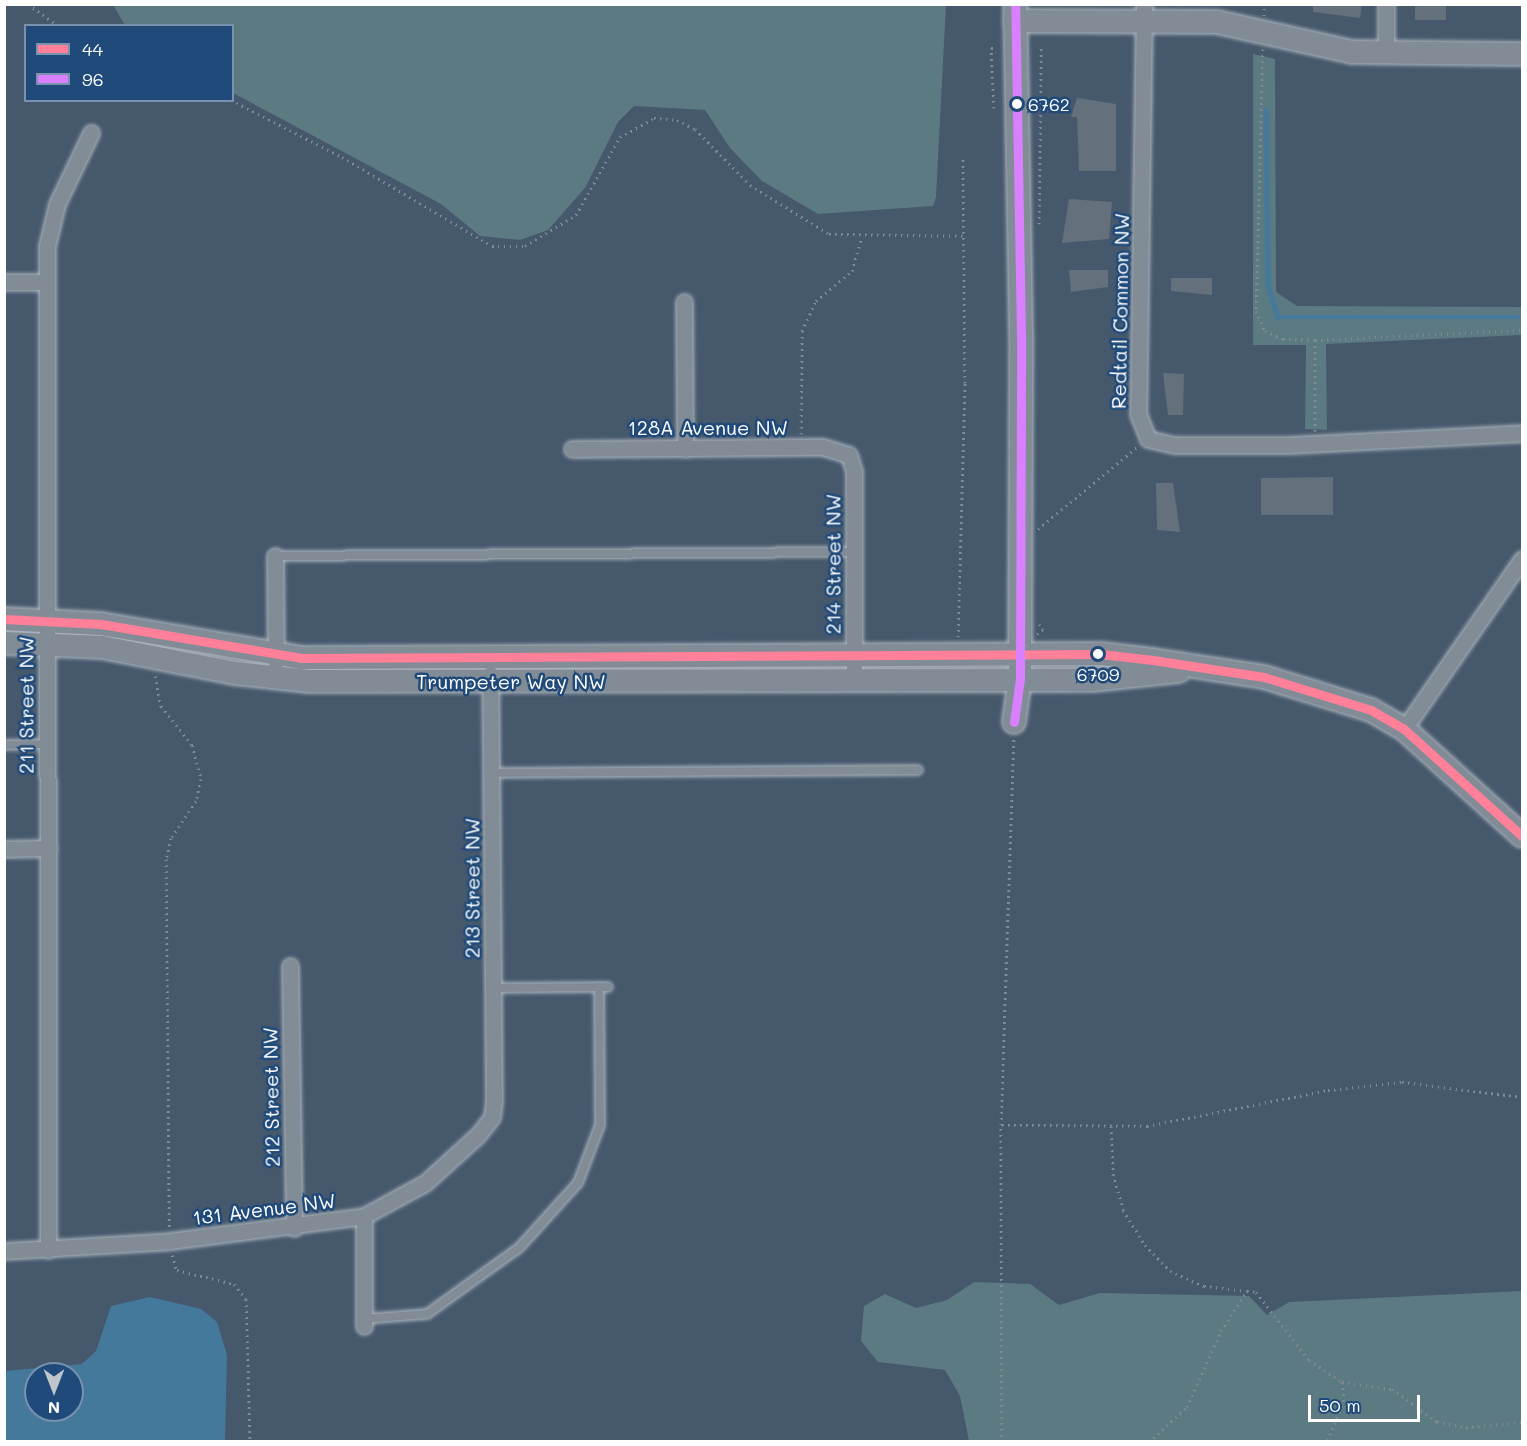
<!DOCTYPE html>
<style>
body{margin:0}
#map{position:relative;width:1527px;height:1446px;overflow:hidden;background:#45586c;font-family:Mali,sans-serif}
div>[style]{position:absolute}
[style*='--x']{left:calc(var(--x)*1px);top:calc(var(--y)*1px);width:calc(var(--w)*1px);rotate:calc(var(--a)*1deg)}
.green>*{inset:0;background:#5b7a81}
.water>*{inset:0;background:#44799b}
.stream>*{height:4.5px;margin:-2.25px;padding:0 2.25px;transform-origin:2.25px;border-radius:2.25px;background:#44799b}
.building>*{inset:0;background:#64707b}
.path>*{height:3px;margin-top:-1.5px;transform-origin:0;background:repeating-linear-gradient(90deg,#808a96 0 1.5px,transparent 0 6px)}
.roads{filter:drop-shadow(0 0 2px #abb4bd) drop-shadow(0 0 2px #abb4bd)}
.lane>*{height:8px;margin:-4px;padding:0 4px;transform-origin:4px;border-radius:4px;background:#828c96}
.street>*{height:15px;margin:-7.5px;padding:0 7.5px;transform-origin:7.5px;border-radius:7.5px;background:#828c96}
.secondary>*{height:22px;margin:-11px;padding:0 11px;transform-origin:11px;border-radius:11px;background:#828c96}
.bus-1>*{height:9px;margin:-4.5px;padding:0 4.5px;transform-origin:4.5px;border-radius:4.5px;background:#ff8098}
.bus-2>*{height:9px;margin:-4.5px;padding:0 4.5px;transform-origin:4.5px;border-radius:4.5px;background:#d880ff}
.dots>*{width:16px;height:16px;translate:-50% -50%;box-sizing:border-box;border:3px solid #1f4a7a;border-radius:50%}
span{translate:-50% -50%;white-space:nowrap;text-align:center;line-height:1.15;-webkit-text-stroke:5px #1f4a7a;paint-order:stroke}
.bus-label{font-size:18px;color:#fff}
.left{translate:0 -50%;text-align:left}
.street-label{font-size:20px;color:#fff}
.frame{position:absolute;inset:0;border:6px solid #fff;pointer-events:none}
.legend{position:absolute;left:24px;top:24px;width:210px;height:78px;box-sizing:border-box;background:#1f4a7a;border:2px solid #7992af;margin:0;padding:8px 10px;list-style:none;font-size:18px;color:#fff}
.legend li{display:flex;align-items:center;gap:12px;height:30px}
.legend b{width:30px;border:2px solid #7992af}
.north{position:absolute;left:24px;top:1362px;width:60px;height:60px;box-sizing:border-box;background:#1f4a7a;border:2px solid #7992af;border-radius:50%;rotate:180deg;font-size:16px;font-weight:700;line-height:24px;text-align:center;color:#fff}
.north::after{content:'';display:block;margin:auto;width:21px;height:27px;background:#bec5cc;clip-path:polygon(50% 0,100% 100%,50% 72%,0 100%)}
.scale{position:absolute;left:1308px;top:1395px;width:112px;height:27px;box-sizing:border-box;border:3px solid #fff;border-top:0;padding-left:8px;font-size:18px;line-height:21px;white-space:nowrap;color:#fff;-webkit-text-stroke:4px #1f4a7a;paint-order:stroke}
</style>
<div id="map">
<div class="green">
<div style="clip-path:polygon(113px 5px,946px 5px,936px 197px,933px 206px,818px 214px,762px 181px,730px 148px,705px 110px,634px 106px,618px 122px,585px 188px,548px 230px,520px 240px,480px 236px,441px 204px,233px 93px,232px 26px,125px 25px)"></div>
<div style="clip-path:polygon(1253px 54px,1275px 59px,1276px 292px,1297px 306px,1522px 307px,1522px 335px,1326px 344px,1327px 430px,1305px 429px,1306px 345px,1253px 345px)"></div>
<div style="clip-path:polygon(974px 1282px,1030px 1284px,1059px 1305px,1100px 1293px,1249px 1296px,1267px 1315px,1289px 1302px,1522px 1291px,1522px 1441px,969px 1441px,960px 1396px,945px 1370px,878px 1362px,861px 1341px,864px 1306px,885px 1294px,916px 1308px,947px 1300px)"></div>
</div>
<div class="water">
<div style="clip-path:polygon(evenodd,150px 1297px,201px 1309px,217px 1322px,227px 1355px,225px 1441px,5px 1441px,5px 1371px,82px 1364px,96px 1351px,111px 1306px,150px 1297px,36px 1374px,72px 1374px,72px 1410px,36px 1410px,36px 1374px)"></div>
</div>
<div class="stream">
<div style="--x:1266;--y:110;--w:175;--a:89.3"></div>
<div style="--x:1268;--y:285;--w:34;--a:73"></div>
<div style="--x:1278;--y:317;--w:244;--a:0"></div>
</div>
<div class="building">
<div style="clip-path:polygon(1313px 4px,1362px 4px,1360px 18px,1313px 12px)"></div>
<div style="clip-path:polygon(1415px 4px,1446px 4px,1446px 20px,1415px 20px)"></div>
<div style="clip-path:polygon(1077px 98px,1116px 104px,1116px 171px,1079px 171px,1077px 117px,1071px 117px)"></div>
<div style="clip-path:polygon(1069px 199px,1112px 202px,1109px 239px,1062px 243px)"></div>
<div style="clip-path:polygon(1069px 270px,1108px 270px,1108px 287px,1071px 292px)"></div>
<div style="clip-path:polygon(1171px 278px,1212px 278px,1212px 295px,1171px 291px)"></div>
<div style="clip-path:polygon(1163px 373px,1184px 374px,1183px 415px,1168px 415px)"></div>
<div style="clip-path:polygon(1333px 477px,1333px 515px,1261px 515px,1261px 478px)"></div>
<div style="clip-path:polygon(1156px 483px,1173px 483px,1180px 532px,1157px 530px)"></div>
</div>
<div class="path">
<div style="--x:28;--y:4;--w:37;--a:36"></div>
<div style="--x:1264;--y:16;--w:12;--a:-90"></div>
<div style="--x:1263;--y:49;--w:262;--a:91.5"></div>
<div style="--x:1256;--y:311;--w:22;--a:66"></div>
<div style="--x:1265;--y:331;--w:20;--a:24"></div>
<div style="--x:1283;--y:339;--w:32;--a:2"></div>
<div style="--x:1315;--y:340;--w:207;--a:-2.8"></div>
<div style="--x:231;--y:100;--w:125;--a:27.2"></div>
<div style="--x:342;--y:157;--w:174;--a:30.7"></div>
<div style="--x:492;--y:246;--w:33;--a:0"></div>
<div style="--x:525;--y:246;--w:60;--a:-31.3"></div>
<div style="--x:576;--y:215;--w:90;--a:-60.6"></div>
<div style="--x:620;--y:137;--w:39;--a:-29"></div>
<div style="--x:654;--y:118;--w:23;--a:5"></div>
<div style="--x:677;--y:120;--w:20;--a:27"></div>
<div style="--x:695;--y:129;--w:78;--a:45.5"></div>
<div style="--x:750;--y:185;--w:93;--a:31.8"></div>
<div style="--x:829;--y:234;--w:134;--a:0.9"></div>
<div style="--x:994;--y:108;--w:60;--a:-92.9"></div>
<div style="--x:991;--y:48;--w:6;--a:0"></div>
<div style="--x:1039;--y:224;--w:176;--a:-89.3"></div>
<div style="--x:1315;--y:431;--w:91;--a:-90"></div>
<div style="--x:801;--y:434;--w:103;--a:-89.4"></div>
<div style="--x:802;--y:331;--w:33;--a:-65"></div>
<div style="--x:816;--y:301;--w:47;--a:-39.8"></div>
<div style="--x:852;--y:271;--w:36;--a:-74"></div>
<div style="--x:1038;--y:529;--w:129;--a:-39.6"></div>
<div style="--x:1037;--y:634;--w:7;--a:-34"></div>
<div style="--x:1043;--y:630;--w:7;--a:-124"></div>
<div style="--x:958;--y:637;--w:254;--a:-88.4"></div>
<div style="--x:965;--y:383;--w:227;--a:-90.5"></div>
<div style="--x:155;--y:676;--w:31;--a:79"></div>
<div style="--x:161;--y:706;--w:50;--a:51.5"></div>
<div style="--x:192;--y:745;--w:35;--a:75"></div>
<div style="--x:201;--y:779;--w:23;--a:103"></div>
<div style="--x:196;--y:801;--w:45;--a:124"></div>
<div style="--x:171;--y:838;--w:22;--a:103"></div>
<div style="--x:166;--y:859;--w:369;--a:89.5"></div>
<div style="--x:1002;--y:1125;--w:145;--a:0.4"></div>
<div style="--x:1147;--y:1126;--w:185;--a:-11.2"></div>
<div style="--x:1328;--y:1090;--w:74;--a:-6.2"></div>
<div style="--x:1402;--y:1082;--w:121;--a:7.1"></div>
<div style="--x:1111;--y:1126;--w:48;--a:87.6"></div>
<div style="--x:1113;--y:1174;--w:37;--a:74"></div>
<div style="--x:1123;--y:1210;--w:41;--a:57.8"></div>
<div style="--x:1145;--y:1245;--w:36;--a:46"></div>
<div style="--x:1170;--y:1271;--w:37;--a:24"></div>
<div style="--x:1204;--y:1286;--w:43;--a:6.6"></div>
<div style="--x:172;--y:1255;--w:16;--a:72"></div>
<div style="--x:177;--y:1270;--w:59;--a:13.8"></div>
<div style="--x:234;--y:1284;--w:19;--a:51"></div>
<div style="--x:246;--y:1299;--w:143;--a:88.4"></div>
<div style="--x:1342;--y:1382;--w:50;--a:8"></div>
<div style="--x:1392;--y:1389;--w:56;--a:36.3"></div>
<div style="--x:1437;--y:1422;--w:29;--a:10"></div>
<div style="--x:1466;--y:1427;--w:56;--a:-5.1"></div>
<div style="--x:1002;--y:1442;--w:317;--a:-90.2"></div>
<div style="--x:1001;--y:1125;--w:387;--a:-88.1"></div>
<div style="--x:1149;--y:1442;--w:52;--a:-42.6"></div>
<div style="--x:1187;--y:1407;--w:83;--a:-65.9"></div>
<div style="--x:1221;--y:1331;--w:48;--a:-57"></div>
<div style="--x:1247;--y:1291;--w:9;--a:6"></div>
<div style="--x:1256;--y:1292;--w:86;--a:52.1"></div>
<div style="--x:1309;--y:1360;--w:40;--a:34"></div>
<div style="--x:1342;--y:1382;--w:18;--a:84"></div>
<div style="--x:1344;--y:1400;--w:45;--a:112"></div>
</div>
<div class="roads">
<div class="lane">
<div style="--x:275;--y:556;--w:579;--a:-0.4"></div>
<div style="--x:4;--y:745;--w:44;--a:-1.3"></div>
<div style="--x:492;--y:773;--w:426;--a:-0.4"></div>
<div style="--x:494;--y:988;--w:114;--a:-0.5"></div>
<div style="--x:364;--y:1319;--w:63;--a:-4.5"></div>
<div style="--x:427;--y:1314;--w:113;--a:-35.7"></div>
<div style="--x:519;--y:1248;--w:88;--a:-47.8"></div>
<div style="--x:578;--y:1183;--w:62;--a:-69.2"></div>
<div style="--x:600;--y:1125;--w:138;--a:-90.4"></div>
</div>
<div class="street">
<div style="--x:1144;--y:4;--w:410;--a:90.8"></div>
<div style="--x:1138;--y:414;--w:27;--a:68"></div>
<div style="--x:1148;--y:439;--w:28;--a:13"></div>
<div style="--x:1175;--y:445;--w:114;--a:0"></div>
<div style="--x:1289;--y:445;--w:233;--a:-2.9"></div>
<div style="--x:1386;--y:4;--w:49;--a:90"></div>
<div style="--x:4;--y:282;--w:42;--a:0"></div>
<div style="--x:684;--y:302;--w:147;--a:89.6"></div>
<div style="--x:572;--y:449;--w:251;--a:-0.5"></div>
<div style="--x:823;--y:447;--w:27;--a:17"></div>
<div style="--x:849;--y:455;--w:17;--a:73"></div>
<div style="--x:854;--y:471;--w:209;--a:90"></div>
<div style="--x:275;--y:556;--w:106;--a:89.5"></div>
<div style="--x:1404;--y:729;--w:207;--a:-55.2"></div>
<div style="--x:4;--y:849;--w:45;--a:-1.3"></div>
<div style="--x:290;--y:966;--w:262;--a:89.1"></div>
<div style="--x:48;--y:1250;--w:1004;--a:-90.06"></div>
<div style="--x:47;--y:246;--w:43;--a:-76.6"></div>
<div style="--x:57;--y:204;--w:79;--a:-64.4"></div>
<div style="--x:4;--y:1251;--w:166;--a:-3.4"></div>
<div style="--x:170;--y:1241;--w:196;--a:-7.3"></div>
<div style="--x:364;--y:1216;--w:69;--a:-28.4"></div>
<div style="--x:425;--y:1183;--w:72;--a:-42.2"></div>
<div style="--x:478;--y:1135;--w:23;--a:-52"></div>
<div style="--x:492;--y:1117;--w:16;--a:-83"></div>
<div style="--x:494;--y:1101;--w:427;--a:-90.5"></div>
<div style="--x:364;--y:1326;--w:110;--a:-90"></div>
</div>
<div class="secondary">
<div style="--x:1015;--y:21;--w:202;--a:0.3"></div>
<div style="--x:1217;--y:22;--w:138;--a:12.5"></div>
<div style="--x:1352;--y:52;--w:170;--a:0.7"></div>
<div style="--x:4;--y:619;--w:97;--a:3"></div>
<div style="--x:101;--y:624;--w:203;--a:9.6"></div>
<div style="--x:301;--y:658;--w:800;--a:-0.29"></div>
<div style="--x:1101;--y:654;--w:52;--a:6.6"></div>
<div style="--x:1153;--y:660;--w:112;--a:8.7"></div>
<div style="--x:1264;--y:677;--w:112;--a:17.1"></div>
<div style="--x:1371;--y:710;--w:38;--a:30"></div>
<div style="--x:1404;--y:729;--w:159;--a:42.2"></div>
<div style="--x:4;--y:643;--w:98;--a:2.3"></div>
<div style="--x:102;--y:647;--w:136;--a:11.1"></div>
<div style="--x:235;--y:673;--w:74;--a:6.2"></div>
<div style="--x:309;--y:681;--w:783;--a:-0.07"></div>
<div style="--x:1092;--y:680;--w:87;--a:-5.9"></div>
<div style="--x:1014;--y:722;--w:43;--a:-82.1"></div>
<div style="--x:1020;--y:679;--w:345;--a:-89.8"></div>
<div style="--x:1021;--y:334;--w:330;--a:-91"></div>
</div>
</div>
<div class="bus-1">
<div style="--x:4;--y:619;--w:97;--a:3"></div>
<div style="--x:101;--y:624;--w:203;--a:9.6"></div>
<div style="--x:301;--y:658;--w:800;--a:-0.29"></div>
<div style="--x:1101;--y:654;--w:52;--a:6.6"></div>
<div style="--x:1153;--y:660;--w:112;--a:8.7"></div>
<div style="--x:1264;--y:677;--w:112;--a:17.1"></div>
<div style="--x:1371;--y:710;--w:38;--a:30"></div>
<div style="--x:1404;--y:729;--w:159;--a:42.2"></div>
</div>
<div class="bus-2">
<div style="--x:1014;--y:722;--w:43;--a:-82.1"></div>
<div style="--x:1020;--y:679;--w:345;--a:-89.8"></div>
<div style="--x:1021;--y:334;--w:330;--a:-91"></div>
</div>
<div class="dots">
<div style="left:1017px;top:104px;background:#fff"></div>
<div style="left:1098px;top:654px;background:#fff"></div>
</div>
<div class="bus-label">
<span class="left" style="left:1028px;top:104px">6762</span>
<span style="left:1098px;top:674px">6709</span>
</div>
<div class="street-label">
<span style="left:1120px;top:311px;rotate:-89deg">Redtail Common NW</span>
<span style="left:708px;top:427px">128A Avenue NW</span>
<span style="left:833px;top:564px;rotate:-90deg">214 Street NW</span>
<span style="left:511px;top:681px">Trumpeter Way NW</span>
<span style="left:26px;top:705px;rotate:-90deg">211 Street NW</span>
<span style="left:472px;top:888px;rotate:-90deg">213 Street NW</span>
<span style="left:271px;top:1097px;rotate:-91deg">212 Street NW</span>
<span style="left:264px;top:1209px;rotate:-7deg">131 Avenue NW</span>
</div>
<div class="frame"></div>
<ul class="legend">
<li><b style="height:8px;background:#ff8098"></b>44</li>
<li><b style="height:8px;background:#d880ff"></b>96</li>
</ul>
<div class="north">N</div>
<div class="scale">50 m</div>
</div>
